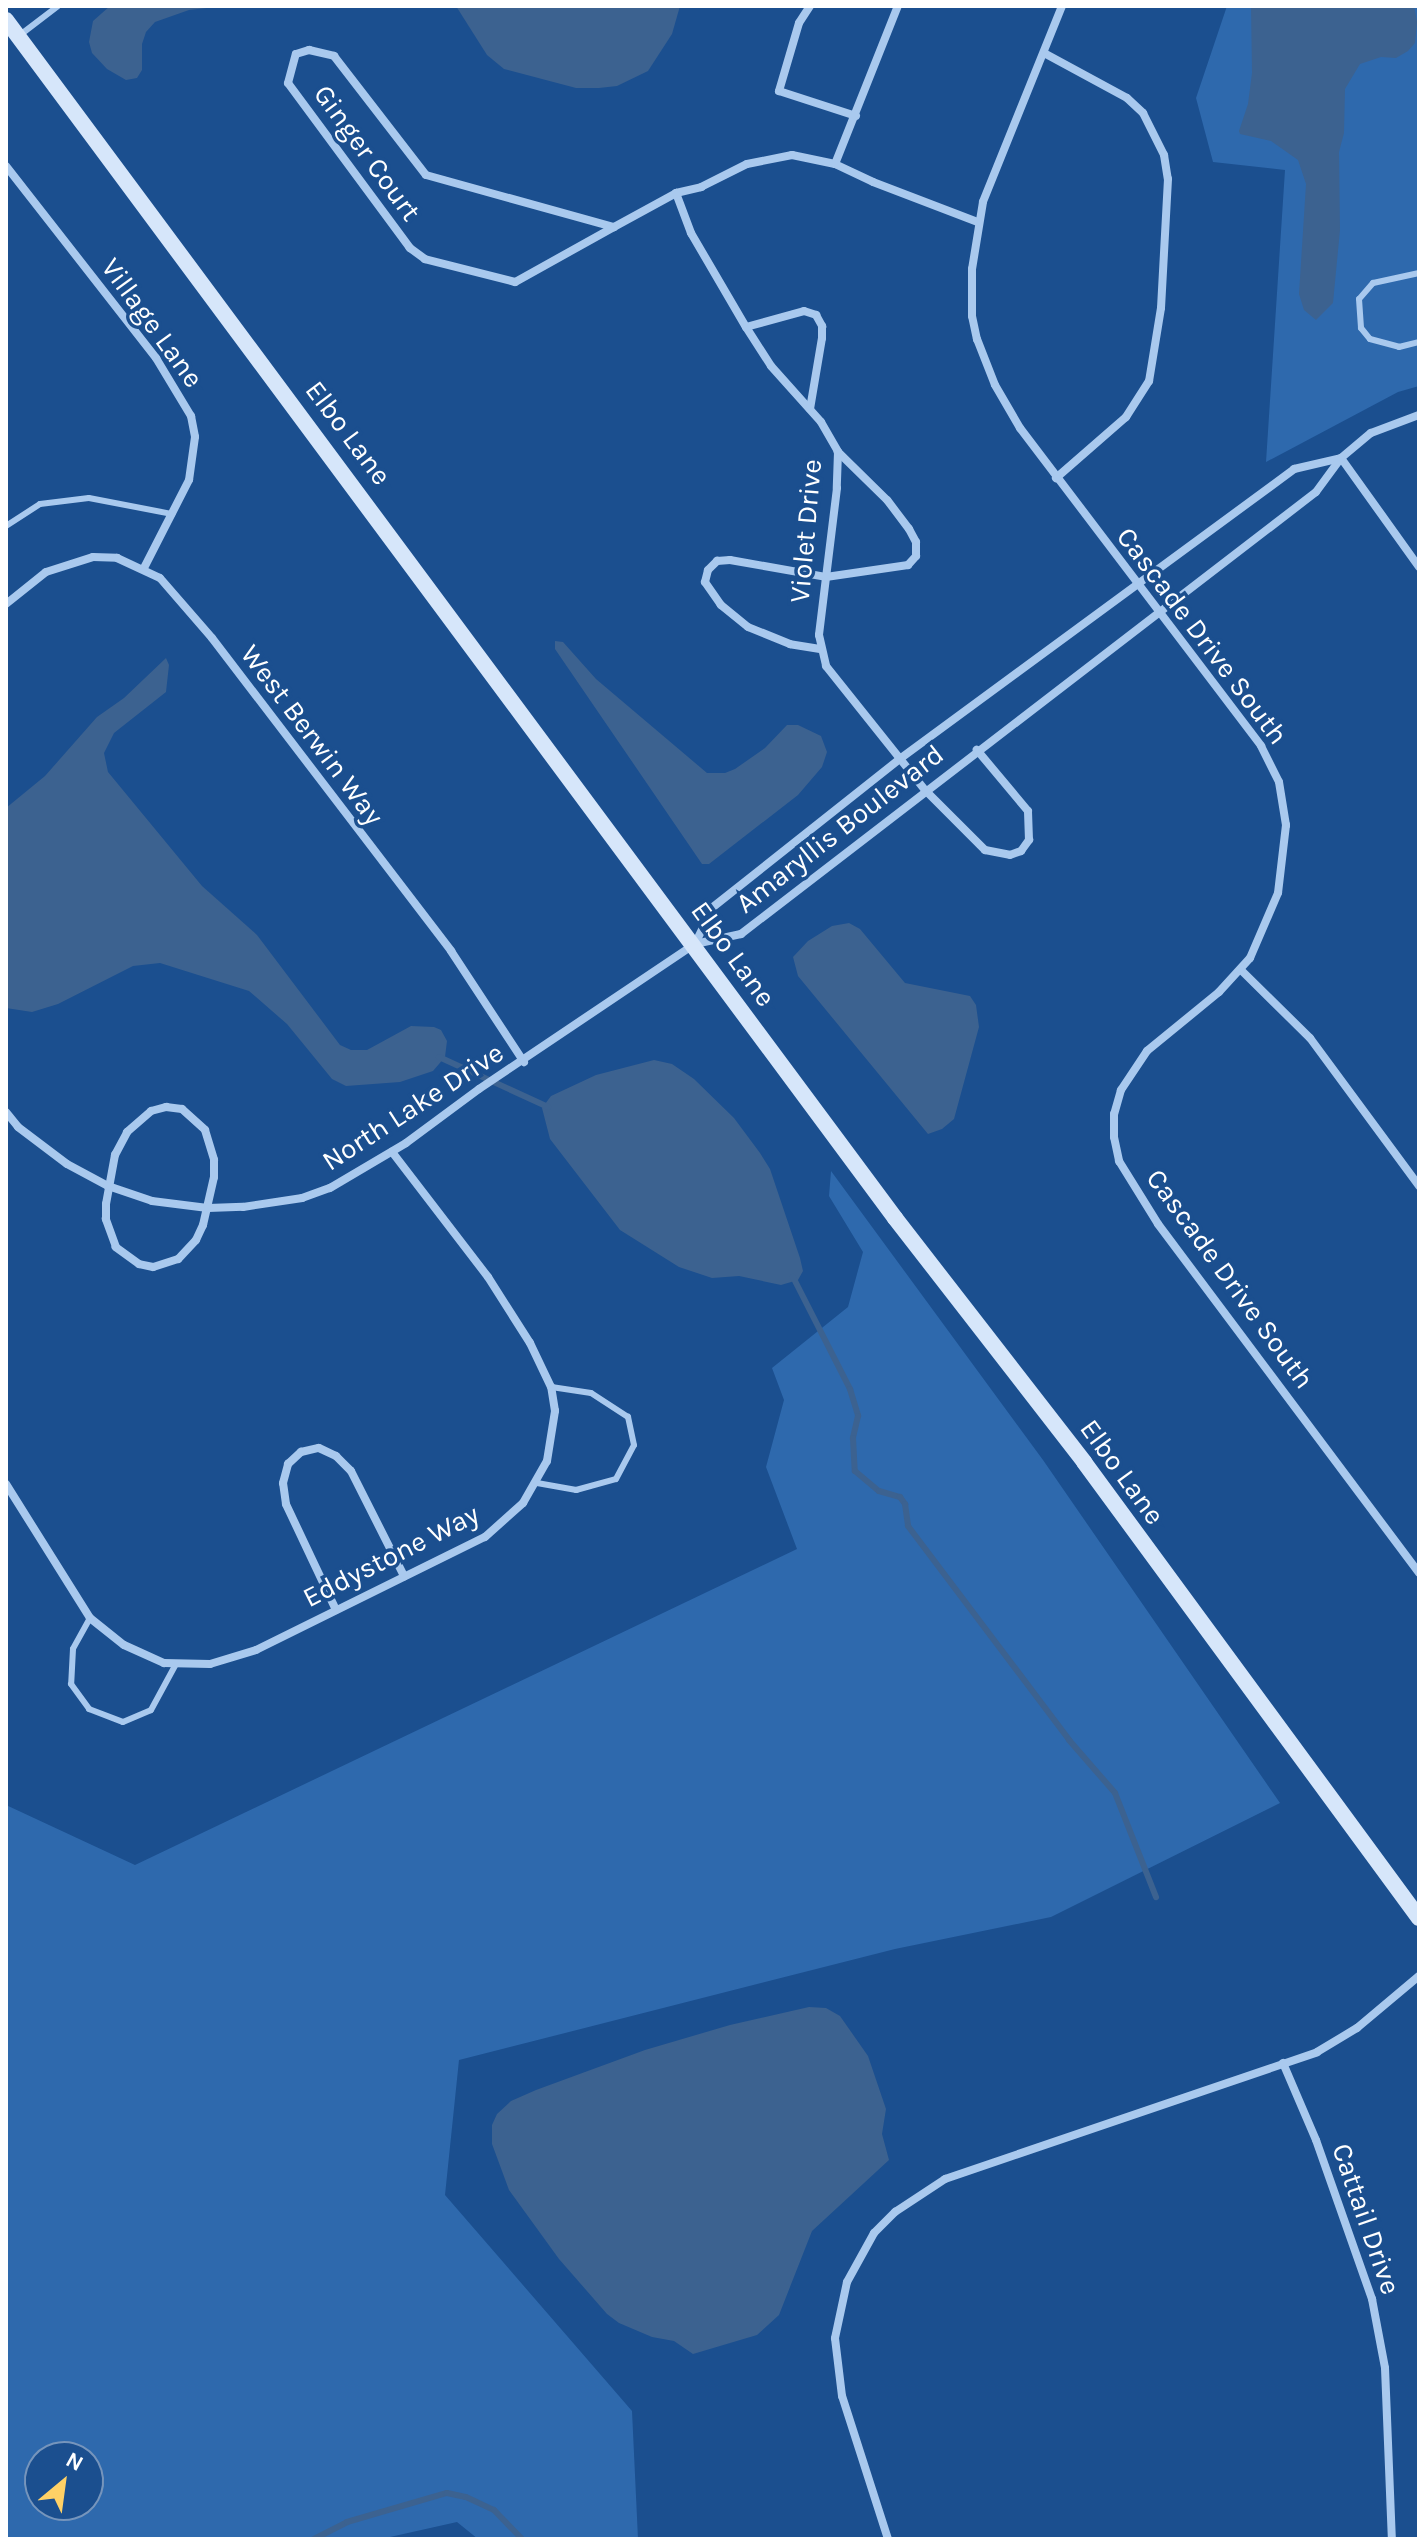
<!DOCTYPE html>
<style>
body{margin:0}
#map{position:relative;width:1425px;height:2545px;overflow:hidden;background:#1b4f8f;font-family:Karla,sans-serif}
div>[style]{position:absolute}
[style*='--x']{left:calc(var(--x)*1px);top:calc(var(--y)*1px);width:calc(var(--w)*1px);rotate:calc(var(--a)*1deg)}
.green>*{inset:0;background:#2e69ad}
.water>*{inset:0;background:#3c6290}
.stream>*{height:6px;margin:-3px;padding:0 3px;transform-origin:3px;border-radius:3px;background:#3c6290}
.lane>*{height:6px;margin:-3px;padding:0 3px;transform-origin:3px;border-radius:3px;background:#a9c9ee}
.street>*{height:8px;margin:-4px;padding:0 4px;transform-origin:4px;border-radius:4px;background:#a9c9ee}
.secondary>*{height:16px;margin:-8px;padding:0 8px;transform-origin:8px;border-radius:8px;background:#d6e6fa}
span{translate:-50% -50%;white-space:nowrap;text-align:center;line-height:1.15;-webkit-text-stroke:7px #1b4f8f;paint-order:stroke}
.street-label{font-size:28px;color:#fff}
.frame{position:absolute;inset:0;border:8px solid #fff;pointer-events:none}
.north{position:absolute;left:24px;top:2441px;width:80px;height:80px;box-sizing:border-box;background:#1b4f8f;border:2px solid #7695bc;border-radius:50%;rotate:29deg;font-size:22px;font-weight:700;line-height:32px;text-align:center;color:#fff}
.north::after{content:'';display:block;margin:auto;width:28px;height:36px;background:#ffd166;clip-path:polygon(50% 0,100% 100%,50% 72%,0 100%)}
</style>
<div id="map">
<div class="green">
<div style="clip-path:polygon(1227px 6px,1419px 6px,1419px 386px,1398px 392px,1266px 462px,1285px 170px,1213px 162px,1196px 98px)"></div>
<div style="clip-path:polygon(evenodd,831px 1171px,1043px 1460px,1280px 1803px,1051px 1917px,895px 1949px,459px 2060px,445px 2195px,632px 2411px,638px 2539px,478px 2539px,457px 2522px,381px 2539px,6px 2539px,6px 1805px,135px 1865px,797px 1549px,766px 1467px,784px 1400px,772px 1368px,848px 1307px,863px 1252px,829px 1196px,831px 1171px,40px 2457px,88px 2457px,88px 2505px,40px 2505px,40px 2457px)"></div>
</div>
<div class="water">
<div style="clip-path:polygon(110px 6px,224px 6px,189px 10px,155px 22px,146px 32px,142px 44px,142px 70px,137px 78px,126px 80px,107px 69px,92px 53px,89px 42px,93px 21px)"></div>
<div style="clip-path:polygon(456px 6px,680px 6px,672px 34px,648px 71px,617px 86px,599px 88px,576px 88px,504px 69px,487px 55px)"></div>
<div style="clip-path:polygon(1251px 6px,1414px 6px,1417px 22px,1415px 43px,1408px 51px,1396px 58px,1381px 57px,1360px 64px,1345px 89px,1344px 133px,1339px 152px,1340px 230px,1333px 303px,1316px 320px,1304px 310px,1299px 294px,1306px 184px,1298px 160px,1271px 141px,1240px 134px,1239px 131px,1248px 104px,1252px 73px)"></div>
<div style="clip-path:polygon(555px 641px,563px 642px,596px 679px,707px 773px,725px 773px,735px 769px,765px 748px,787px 725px,798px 725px,821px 736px,827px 752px,822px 767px,798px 795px,709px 864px,702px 864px,555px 649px)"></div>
<div style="clip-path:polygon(166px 658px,169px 665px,166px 692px,114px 733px,104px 753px,108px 772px,202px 886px,257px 935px,340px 1045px,351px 1050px,367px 1050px,411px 1026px,434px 1027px,441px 1030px,447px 1041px,445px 1057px,433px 1071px,400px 1082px,346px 1086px,332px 1079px,287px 1024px,249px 991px,160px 963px,133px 966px,58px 1004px,32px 1012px,6px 1008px,6px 808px,45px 776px,97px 717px,124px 698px)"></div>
<div style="clip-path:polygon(849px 923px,860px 929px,905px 983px,970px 996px,976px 1005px,979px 1027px,954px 1119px,942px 1129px,928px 1134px,798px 976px,793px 957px,808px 941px,832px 926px)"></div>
<div style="clip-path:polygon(654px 1060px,672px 1064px,694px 1079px,734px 1118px,760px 1153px,770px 1169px,800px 1258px,803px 1271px,798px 1280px,781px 1285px,739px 1276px,712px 1278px,679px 1267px,620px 1230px,550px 1139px,542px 1108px,551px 1096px,596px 1075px)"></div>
<div style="clip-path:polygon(809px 2007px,826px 2008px,840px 2016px,868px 2056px,886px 2109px,882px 2134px,889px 2160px,812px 2231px,779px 2315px,757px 2335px,693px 2354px,674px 2341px,652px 2337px,619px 2323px,607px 2314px,559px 2259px,509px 2190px,492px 2144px,492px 2125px,497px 2114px,511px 2101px,536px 2090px,645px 2050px,730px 2025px)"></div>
</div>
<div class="stream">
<div style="--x:439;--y:1057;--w:120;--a:24.6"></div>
<div style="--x:793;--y:1277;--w:126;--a:63"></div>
<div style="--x:850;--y:1389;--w:28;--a:73"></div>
<div style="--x:858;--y:1416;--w:23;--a:103"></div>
<div style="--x:853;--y:1438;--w:33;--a:87"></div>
<div style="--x:855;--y:1471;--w:31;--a:40"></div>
<div style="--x:879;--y:1491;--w:22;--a:16"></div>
<div style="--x:900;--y:1497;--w:9;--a:54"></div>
<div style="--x:905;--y:1504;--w:22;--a:82"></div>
<div style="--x:908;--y:1526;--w:268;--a:53"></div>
<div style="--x:1069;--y:1740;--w:70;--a:49"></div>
<div style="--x:1115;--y:1793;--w:112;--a:68.5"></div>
<div style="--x:314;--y:2539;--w:37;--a:-27"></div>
<div style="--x:347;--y:2522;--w:104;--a:-16.2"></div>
<div style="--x:447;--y:2493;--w:19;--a:12"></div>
<div style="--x:466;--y:2497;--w:31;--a:25"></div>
<div style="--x:494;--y:2510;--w:40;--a:46"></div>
</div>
<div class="lane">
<div style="--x:20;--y:35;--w:48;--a:-37.3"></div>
<div style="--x:1419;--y:273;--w:47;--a:167.7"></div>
<div style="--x:1373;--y:283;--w:21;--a:131"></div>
<div style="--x:1359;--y:299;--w:29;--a:86"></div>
<div style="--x:1361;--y:328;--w:14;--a:51"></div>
<div style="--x:1370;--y:339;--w:30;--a:15"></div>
<div style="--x:1399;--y:347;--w:21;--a:-14"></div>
<div style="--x:6;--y:526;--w:40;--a:-32.9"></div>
<div style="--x:40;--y:504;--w:49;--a:-7"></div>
<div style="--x:89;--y:498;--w:85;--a:10.9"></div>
<div style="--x:537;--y:1483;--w:40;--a:10"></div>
<div style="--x:576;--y:1490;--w:41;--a:-15.4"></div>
<div style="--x:616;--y:1479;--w:38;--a:-62"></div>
<div style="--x:634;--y:1445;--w:29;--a:-102"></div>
<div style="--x:628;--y:1417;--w:44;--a:-147"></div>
<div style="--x:591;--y:1393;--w:40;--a:-171.5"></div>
<div style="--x:90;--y:1618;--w:35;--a:119"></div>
<div style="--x:73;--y:1649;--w:35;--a:93"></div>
<div style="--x:71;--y:1684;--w:31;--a:54"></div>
<div style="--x:89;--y:1709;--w:36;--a:21"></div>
<div style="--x:123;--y:1722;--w:30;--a:-23"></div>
<div style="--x:151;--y:1710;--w:52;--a:-61.5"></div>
</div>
<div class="street">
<div style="--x:810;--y:6;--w:20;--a:123"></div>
<div style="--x:799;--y:23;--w:71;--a:106.4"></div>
<div style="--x:779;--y:91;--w:81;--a:18"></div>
<div style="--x:1062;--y:6;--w:211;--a:112"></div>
<div style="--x:983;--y:202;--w:68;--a:99.3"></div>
<div style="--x:972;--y:269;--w:47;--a:90"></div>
<div style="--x:972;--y:316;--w:24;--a:78"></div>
<div style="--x:977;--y:339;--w:49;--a:68.6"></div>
<div style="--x:995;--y:385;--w:50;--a:59.8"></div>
<div style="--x:1020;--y:428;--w:399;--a:52.8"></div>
<div style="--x:1261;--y:746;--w:40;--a:63.4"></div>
<div style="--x:1279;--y:782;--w:44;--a:80.8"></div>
<div style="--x:1286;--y:825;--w:68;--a:96.7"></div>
<div style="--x:1278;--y:893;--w:71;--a:113.3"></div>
<div style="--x:1250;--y:958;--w:46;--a:132.4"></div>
<div style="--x:1219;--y:992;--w:93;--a:140.7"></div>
<div style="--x:1147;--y:1051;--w:47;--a:123.7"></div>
<div style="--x:1121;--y:1090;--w:25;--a:106"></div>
<div style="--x:1114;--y:1114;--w:23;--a:90"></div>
<div style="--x:1114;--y:1137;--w:25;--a:78"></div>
<div style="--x:1119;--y:1161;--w:74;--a:58.2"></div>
<div style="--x:1158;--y:1224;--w:436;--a:53.2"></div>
<div style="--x:309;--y:50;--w:26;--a:13"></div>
<div style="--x:334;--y:56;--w:150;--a:52.3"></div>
<div style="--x:426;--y:175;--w:195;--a:15.5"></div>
<div style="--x:614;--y:227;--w:113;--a:150.9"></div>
<div style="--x:515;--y:282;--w:93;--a:-165.7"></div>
<div style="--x:425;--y:259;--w:19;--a:-144"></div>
<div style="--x:410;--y:248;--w:205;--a:-126.5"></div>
<div style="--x:288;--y:83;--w:30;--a:-75"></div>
<div style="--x:296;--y:54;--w:14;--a:-17"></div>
<div style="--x:1044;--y:53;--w:94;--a:28.5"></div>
<div style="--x:1127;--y:98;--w:22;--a:43"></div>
<div style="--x:1143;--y:113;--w:47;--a:63.4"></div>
<div style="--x:1164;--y:155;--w:24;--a:81"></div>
<div style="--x:1168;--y:179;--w:129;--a:93.1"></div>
<div style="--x:1161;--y:308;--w:74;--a:99.3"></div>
<div style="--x:1149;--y:381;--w:43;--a:122.6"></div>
<div style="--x:1126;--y:417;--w:93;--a:138.9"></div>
<div style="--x:835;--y:164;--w:170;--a:-68.3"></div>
<div style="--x:6;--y:166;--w:244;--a:52"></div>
<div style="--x:156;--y:358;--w:68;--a:58.9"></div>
<div style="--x:191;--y:416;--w:21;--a:79"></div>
<div style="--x:195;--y:437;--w:43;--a:97.9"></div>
<div style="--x:189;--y:480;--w:99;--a:117.1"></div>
<div style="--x:676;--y:193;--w:43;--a:69.4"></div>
<div style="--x:691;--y:233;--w:109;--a:59.7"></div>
<div style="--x:746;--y:327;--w:46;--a:57.3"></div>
<div style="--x:771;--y:366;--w:75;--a:48.2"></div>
<div style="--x:821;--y:422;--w:34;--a:60"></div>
<div style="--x:838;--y:452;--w:36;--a:92"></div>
<div style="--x:837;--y:488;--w:148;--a:97"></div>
<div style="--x:819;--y:635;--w:32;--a:77"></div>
<div style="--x:826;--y:666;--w:159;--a:51.4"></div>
<div style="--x:925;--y:790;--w:85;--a:45"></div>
<div style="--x:985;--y:850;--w:25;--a:11"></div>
<div style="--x:1010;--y:855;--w:12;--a:-20"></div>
<div style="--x:1021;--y:851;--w:14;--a:-54"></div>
<div style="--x:1029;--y:840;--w:29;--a:-92"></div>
<div style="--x:1028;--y:811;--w:80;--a:-129.9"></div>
<div style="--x:614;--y:227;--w:71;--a:-28.7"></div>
<div style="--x:676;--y:193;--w:26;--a:-13"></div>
<div style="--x:701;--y:187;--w:51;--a:-26.6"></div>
<div style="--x:747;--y:164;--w:46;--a:-11.3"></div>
<div style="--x:792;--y:155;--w:44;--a:11.8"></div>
<div style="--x:835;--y:164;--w:42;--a:25.3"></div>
<div style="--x:873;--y:182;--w:112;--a:20.9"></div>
<div style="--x:746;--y:327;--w:60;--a:-15.4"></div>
<div style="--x:804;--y:311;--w:13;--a:18"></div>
<div style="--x:816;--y:315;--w:13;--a:61"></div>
<div style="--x:822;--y:326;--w:12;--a:90"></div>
<div style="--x:822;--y:338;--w:72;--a:99.6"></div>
<div style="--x:1341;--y:458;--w:134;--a:54.4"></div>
<div style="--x:6;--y:604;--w:51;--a:-38.7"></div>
<div style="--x:46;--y:572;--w:49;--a:-17.7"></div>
<div style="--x:93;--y:557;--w:24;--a:2"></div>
<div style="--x:117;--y:558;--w:47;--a:24.9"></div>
<div style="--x:160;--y:578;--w:79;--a:49.1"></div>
<div style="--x:212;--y:638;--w:394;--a:52.6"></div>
<div style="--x:451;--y:951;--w:133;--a:56.7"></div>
<div style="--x:820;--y:649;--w:30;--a:-171"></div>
<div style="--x:790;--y:644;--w:45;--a:-158"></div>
<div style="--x:748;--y:627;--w:35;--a:-141"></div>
<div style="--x:721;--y:605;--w:28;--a:-125"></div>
<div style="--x:705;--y:582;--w:12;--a:-76"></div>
<div style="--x:708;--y:570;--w:13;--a:-45"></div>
<div style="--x:717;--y:561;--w:13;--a:-4"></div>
<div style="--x:730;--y:560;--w:97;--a:10"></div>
<div style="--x:826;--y:577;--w:83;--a:-8.3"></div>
<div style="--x:908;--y:565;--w:12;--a:-48"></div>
<div style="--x:916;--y:556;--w:14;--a:-90"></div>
<div style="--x:916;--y:542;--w:15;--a:-118"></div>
<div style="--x:909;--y:529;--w:36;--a:-127"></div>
<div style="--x:887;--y:500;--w:69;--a:-135.6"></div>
<div style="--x:695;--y:944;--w:41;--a:-64.1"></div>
<div style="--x:713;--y:907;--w:240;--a:-38.4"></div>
<div style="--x:901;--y:758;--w:488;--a:-36.3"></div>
<div style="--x:1294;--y:469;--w:48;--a:-13.2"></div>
<div style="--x:1241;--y:970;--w:97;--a:44.6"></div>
<div style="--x:1310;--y:1038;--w:184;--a:53.6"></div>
<div style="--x:166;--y:1107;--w:16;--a:7"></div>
<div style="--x:182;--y:1109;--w:31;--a:42"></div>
<div style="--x:205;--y:1130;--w:31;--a:73"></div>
<div style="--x:214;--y:1160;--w:17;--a:90"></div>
<div style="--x:214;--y:1177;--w:49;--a:102.9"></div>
<div style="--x:203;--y:1225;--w:17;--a:115"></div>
<div style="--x:196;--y:1240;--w:26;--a:133"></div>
<div style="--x:178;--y:1259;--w:26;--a:162"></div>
<div style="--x:153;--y:1267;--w:14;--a:-168"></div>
<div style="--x:139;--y:1264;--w:29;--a:-144"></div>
<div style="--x:116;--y:1247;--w:30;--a:-110"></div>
<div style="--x:106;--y:1219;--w:15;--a:-90"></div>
<div style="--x:106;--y:1204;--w:50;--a:-79.6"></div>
<div style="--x:115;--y:1155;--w:26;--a:-62"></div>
<div style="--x:127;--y:1132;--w:32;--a:-41"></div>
<div style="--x:151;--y:1111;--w:16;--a:-15"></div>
<div style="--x:6;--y:1112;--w:19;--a:51"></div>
<div style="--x:18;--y:1127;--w:61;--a:37.1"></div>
<div style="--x:67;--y:1164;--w:47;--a:28.2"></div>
<div style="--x:108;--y:1186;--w:46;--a:18.8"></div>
<div style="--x:152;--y:1201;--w:56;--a:7.1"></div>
<div style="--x:208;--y:1208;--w:35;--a:-2"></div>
<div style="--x:243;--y:1207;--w:60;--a:-8.7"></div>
<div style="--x:302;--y:1198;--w:30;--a:-20"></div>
<div style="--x:330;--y:1188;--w:88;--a:-30.6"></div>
<div style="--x:406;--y:1143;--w:91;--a:-36.5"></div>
<div style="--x:479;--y:1089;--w:260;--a:-33.9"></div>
<div style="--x:695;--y:944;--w:47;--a:-12.3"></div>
<div style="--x:741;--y:934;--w:725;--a:-37.55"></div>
<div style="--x:1316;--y:492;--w:42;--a:-53.7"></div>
<div style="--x:1341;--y:458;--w:39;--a:-40"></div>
<div style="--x:1371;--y:433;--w:51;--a:-20.6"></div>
<div style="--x:6;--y:1484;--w:158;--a:57.9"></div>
<div style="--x:90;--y:1618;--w:43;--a:38.5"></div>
<div style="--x:124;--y:1645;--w:44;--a:24.2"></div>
<div style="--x:164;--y:1663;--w:46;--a:1.2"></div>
<div style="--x:210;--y:1664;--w:48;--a:-16.9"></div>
<div style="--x:256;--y:1650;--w:255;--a:-26.3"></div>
<div style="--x:485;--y:1537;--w:51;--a:-41.8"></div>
<div style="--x:523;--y:1503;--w:48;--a:-60.3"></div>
<div style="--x:547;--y:1461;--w:51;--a:-80.9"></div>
<div style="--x:555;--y:1411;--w:24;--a:-99"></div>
<div style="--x:551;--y:1387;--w:49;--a:-115.5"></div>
<div style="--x:530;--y:1343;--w:78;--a:-122.5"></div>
<div style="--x:488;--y:1277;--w:158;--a:-127.5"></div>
<div style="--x:336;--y:1610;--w:117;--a:-115.3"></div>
<div style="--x:286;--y:1504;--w:21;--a:-98"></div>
<div style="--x:283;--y:1483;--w:20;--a:-75"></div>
<div style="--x:288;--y:1464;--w:18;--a:-43"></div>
<div style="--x:301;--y:1452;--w:18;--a:-13"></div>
<div style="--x:319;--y:1448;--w:19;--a:25"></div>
<div style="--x:336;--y:1456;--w:21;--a:45"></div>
<div style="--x:351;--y:1471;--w:118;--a:63.2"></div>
<div style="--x:1283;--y:2063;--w:84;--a:66.8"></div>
<div style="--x:1316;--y:2140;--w:169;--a:70.6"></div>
<div style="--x:1372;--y:2299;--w:70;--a:79.3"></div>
<div style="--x:1385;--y:2368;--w:171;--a:87.7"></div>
<div style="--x:888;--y:2539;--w:150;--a:-107.8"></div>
<div style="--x:842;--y:2396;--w:58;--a:-96.9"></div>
<div style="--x:835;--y:2338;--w:57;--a:-77.9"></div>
<div style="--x:847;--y:2282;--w:56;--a:-61.1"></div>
<div style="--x:874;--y:2233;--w:30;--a:-45"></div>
<div style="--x:895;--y:2212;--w:60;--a:-33.4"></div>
<div style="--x:945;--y:2179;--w:393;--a:-18.8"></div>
<div style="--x:1317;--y:2052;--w:47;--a:-31"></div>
<div style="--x:1357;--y:2028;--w:81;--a:-40"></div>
</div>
<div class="secondary">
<div style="--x:6;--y:20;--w:1492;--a:53.42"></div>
<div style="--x:895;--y:1218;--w:309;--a:52.2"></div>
<div style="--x:1084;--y:1462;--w:566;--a:53.7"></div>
</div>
<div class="street-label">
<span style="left:367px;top:153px;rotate:54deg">Ginger Court</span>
<span style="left:152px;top:323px;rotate:54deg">Village Lane</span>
<span style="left:348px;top:433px;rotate:53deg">Elbo Lane</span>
<span style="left:806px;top:531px;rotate:-85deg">Violet Drive</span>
<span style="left:1202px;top:636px;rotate:53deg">Cascade Drive South</span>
<span style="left:312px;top:735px;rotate:53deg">West Berwin Way</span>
<span style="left:840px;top:829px;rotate:-38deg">Amaryllis Boulevard</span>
<span style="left:733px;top:954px;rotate:54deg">Elbo Lane</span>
<span style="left:413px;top:1107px;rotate:-33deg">North Lake Drive</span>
<span style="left:1230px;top:1279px;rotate:54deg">Cascade Drive South</span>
<span style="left:1122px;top:1472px;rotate:54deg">Elbo Lane</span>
<span style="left:391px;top:1556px;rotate:-27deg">Eddystone Way</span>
<span style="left:1366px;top:2219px;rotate:71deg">Cattail Drive</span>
</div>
<div class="frame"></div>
<div class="north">N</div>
</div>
